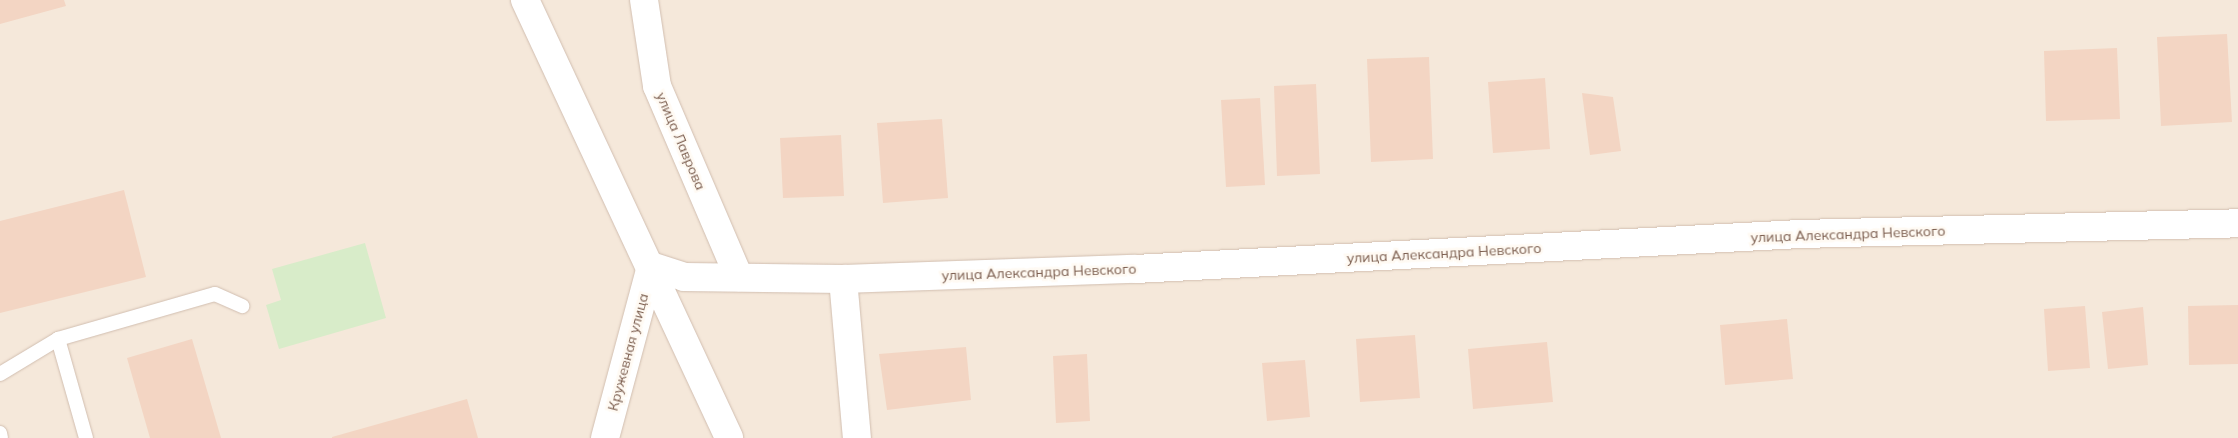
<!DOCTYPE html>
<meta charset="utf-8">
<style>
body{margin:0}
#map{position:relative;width:2238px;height:438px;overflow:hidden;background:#fdf6ec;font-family:Mulish,sans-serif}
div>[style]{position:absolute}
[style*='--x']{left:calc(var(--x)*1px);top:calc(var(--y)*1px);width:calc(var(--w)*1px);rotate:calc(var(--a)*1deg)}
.residential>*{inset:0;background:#f5e8da}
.green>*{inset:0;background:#d8ecc9}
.building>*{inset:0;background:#f3d5c3}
.roads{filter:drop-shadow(0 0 1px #d1beb0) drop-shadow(0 0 1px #d1beb0)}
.service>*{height:14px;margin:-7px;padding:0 7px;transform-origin:7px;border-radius:7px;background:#fff}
.minor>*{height:28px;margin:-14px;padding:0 14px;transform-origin:14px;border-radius:14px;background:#fff}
span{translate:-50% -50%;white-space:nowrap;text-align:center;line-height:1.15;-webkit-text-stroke:5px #fffaf3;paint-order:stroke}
.street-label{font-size:14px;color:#7a5c4d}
</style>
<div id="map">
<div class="residential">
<div style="clip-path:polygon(0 0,2238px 0,2238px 438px,0 438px)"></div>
</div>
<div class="green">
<div style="clip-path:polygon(365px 243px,386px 318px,279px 349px,266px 305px,281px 300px,272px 269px)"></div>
</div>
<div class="building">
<div style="clip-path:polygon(0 0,64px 0,66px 6px,0 24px)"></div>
<div style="clip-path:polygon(2227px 34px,2232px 122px,2161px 126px,2157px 37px)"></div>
<div style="clip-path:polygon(2117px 48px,2120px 119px,2046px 121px,2044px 51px)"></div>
<div style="clip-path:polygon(1429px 57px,1433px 159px,1371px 162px,1367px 59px)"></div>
<div style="clip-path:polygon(1545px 78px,1550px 149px,1493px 153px,1488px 82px)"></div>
<div style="clip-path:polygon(1316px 84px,1320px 174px,1277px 176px,1274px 86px)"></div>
<div style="clip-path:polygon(1582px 93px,1613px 97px,1621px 151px,1590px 155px)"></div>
<div style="clip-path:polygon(1260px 98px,1265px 185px,1226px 187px,1221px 100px)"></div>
<div style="clip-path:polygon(942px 119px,948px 198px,883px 203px,877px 123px)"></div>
<div style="clip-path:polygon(841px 135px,844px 196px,783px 198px,780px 138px)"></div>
<div style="clip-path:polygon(124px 190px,146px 277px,0 313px,0 221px)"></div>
<div style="clip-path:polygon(2238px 305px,2238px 364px,2189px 365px,2188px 306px)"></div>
<div style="clip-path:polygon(2085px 306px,2090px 368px,2048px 371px,2044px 309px)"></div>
<div style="clip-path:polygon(2143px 307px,2148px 365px,2108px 369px,2102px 312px)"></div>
<div style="clip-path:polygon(1787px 319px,1793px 379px,1725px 385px,1720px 325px)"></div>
<div style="clip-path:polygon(1415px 335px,1420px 398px,1360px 402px,1356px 339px)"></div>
<div style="clip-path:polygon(192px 339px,221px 438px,150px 438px,127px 358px)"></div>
<div style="clip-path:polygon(1547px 342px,1553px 402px,1473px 409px,1468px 349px)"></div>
<div style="clip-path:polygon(966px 347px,971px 400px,887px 410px,879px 354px)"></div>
<div style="clip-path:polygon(1087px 354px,1090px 421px,1056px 423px,1053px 356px)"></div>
<div style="clip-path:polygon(1305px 360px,1310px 417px,1267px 421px,1262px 363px)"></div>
<div style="clip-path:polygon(467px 399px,478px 438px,332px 438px,332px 437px)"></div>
</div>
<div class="roads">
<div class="service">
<div style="--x:58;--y:339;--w:103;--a:74.2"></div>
<div style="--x:0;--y:374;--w:68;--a:-31.1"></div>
<div style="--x:58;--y:339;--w:163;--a:-16"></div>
<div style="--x:215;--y:294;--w:30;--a:24"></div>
<div style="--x:0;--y:433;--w:5;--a:79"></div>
</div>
<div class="minor">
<div style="--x:525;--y:0;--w:483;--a:65"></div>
<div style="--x:644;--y:0;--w:87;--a:81.4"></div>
<div style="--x:657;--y:86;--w:208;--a:66.8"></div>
<div style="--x:843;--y:279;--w:160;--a:85"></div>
<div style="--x:605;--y:438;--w:178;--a:-75"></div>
<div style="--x:651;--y:266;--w:35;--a:18"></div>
<div style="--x:684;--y:277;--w:159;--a:0.7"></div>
<div style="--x:843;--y:279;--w:292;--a:-2"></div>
<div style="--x:1135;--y:269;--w:666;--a:-3.01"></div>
<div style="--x:1800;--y:234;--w:438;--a:-1.4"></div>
</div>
</div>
<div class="street-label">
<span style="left:681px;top:141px;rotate:67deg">улица Лаврова</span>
<span style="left:1848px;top:234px;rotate:-2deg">улица Александра Невского</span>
<span style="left:1444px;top:253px;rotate:-3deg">улица Александра Невского</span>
<span style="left:1039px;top:272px;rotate:-2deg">улица Александра Невского</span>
<span style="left:628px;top:352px;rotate:-75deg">Кружевная улица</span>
</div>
</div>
